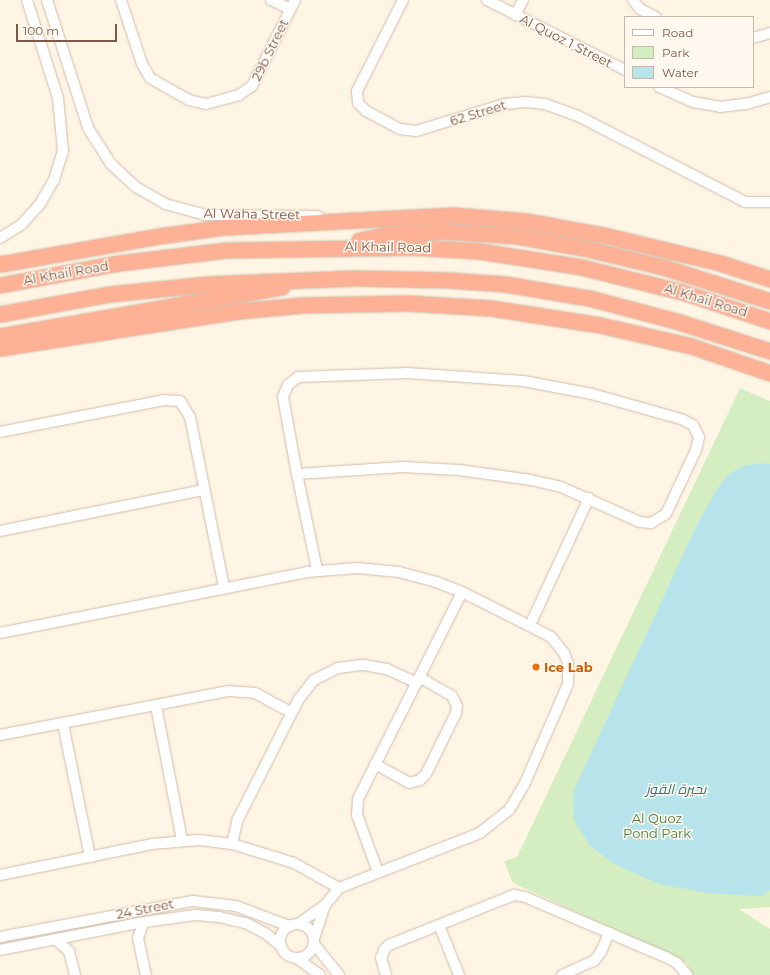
<!DOCTYPE html>
<meta charset="utf-8">
<style>
body{margin:0}
#map{position:relative;width:770px;height:975px;overflow:hidden;background:#fff5e5;font-family:Montserrat,Cairo,sans-serif}
div>[style]{position:absolute}
[style*='--x']{left:calc(var(--x)*1px);top:calc(var(--y)*1px);width:calc(var(--w)*1px);rotate:calc(var(--a)*1deg)}
.green>*{inset:0;background:#d4eec2}
.water>*{inset:0;background:#b7e4eb}
.roads{filter:drop-shadow(0 0 1px #d2bba9) drop-shadow(0 0 1px #d2bba9)}
.minor>*{height:10px;margin:-5px;padding:0 5px;transform-origin:5px;border-radius:5px;background:#fff}
.minor>.ring{margin:-5px;padding:0;box-sizing:content-box;background:none;border:10px solid #fff;border-radius:50%}
.highway>*{height:15px;margin:-7.5px;padding:0 7.5px;transform-origin:7.5px;border-radius:7.5px;background:#ffb196}
.dots>*{width:11px;height:11px;translate:-50% -50%;box-sizing:border-box;border:2px solid #fff8ee;border-radius:50%}
span{translate:-50% -50%;white-space:nowrap;text-align:center;line-height:1.15;-webkit-text-stroke:3px #fff8ee;paint-order:stroke}
.street-label{font-size:13px;color:#7b5947}
.food-label{font-size:13px;color:#c56008;font-weight:700}
.left{translate:0 -50%;text-align:left}
.park-label{font-size:13px;color:#4e7c3b}
.water-label{font-size:14px;color:#387682;font-style:italic}
.legend{position:absolute;left:624px;top:16px;width:130px;height:72px;box-sizing:border-box;background:#fff8ee;border:1px solid #cab8ab;margin:0;padding:5px 7px;list-style:none;font-size:12px;color:#7b5947}
.legend li{display:flex;align-items:center;gap:8px;height:20px}
.legend b{width:20px;border:1px solid #cab8ab}
.scale{position:absolute;left:16px;top:24px;width:101px;height:18px;box-sizing:border-box;border:2px solid #7b5947;border-top:0;padding-left:5px;font-size:12px;line-height:14px;white-space:nowrap;color:#7b5947;-webkit-text-stroke:3px #fff8ee;paint-order:stroke}
</style>
<div id="map">
<div class="green">
<div style="clip-path:polygon(740px 388px,770px 401px,770px 907px,739px 909px,770px 929px,770px 975px,692px 975px,687px 963px,513px 883px,504px 861px,517px 857px)"></div>
</div>
<div class="water">
<div style="clip-path:polygon(762px 463px,770px 464px,770px 890px,761px 896px,707px 893px,659px 884px,614px 864px,590px 846px,574px 820px,573px 792px,696px 527px,717px 489px,729px 474px,743px 466px)"></div>
</div>
<div class="roads">
<div class="minor">
<div style="--x:47;--y:0;--w:134;--a:72.2"></div>
<div style="--x:88;--y:128;--w:43;--a:57.4"></div>
<div style="--x:111;--y:164;--w:34;--a:43"></div>
<div style="--x:136;--y:187;--w:34;--a:30"></div>
<div style="--x:165;--y:204;--w:42;--a:15"></div>
<div style="--x:206;--y:215;--w:112;--a:0.5"></div>
<div style="--x:121;--y:0;--w:67;--a:71.8"></div>
<div style="--x:142;--y:64;--w:16;--a:60"></div>
<div style="--x:150;--y:78;--w:45;--a:29.4"></div>
<div style="--x:189;--y:100;--w:17;--a:13"></div>
<div style="--x:206;--y:104;--w:34;--a:-15"></div>
<div style="--x:239;--y:95;--w:16;--a:-35"></div>
<div style="--x:252;--y:86;--w:96;--a:-63.4"></div>
<div style="--x:271;--y:0;--w:21;--a:25"></div>
<div style="--x:403;--y:0;--w:102;--a:116.8"></div>
<div style="--x:357;--y:91;--w:12;--a:85"></div>
<div style="--x:358;--y:103;--w:11;--a:45"></div>
<div style="--x:366;--y:111;--w:38;--a:28"></div>
<div style="--x:400;--y:129;--w:16;--a:7"></div>
<div style="--x:416;--y:131;--w:93;--a:-16.9"></div>
<div style="--x:505;--y:104;--w:20;--a:-6"></div>
<div style="--x:525;--y:102;--w:20;--a:6"></div>
<div style="--x:545;--y:104;--w:35;--a:20"></div>
<div style="--x:578;--y:116;--w:188;--a:27.2"></div>
<div style="--x:745;--y:202;--w:25;--a:0"></div>
<div style="--x:487;--y:0;--w:155;--a:26.9"></div>
<div style="--x:633;--y:0;--w:11;--a:52"></div>
<div style="--x:640;--y:9;--w:18;--a:27"></div>
<div style="--x:515;--y:15;--w:17;--a:-62"></div>
<div style="--x:753;--y:38;--w:18;--a:-16"></div>
<div style="--x:659;--y:87;--w:37;--a:24"></div>
<div style="--x:693;--y:102;--w:27;--a:10"></div>
<div style="--x:720;--y:107;--w:26;--a:-7"></div>
<div style="--x:746;--y:104;--w:25;--a:-16"></div>
<div style="--x:0;--y:238;--w:26;--a:-32"></div>
<div style="--x:22;--y:224;--w:27;--a:-48"></div>
<div style="--x:40;--y:204;--w:28;--a:-60"></div>
<div style="--x:54;--y:180;--w:30;--a:-73"></div>
<div style="--x:63;--y:151;--w:53;--a:-95.4"></div>
<div style="--x:58;--y:98;--w:103;--a:-107.6"></div>
<div style="--x:0;--y:432;--w:167;--a:-11"></div>
<div style="--x:164;--y:400;--w:16;--a:4"></div>
<div style="--x:180;--y:401;--w:19;--a:58"></div>
<div style="--x:190;--y:417;--w:173;--a:78.7"></div>
<div style="--x:297;--y:474;--w:106;--a:-3.8"></div>
<div style="--x:403;--y:467;--w:56;--a:3.1"></div>
<div style="--x:459;--y:470;--w:73;--a:7.9"></div>
<div style="--x:531;--y:480;--w:31;--a:13"></div>
<div style="--x:561;--y:487;--w:86;--a:23.9"></div>
<div style="--x:640;--y:522;--w:11;--a:5"></div>
<div style="--x:651;--y:523;--w:17;--a:-31"></div>
<div style="--x:666;--y:514;--w:71;--a:-64.9"></div>
<div style="--x:696;--y:450;--w:13;--a:-77"></div>
<div style="--x:699;--y:437;--w:13;--a:-117"></div>
<div style="--x:693;--y:425;--w:13;--a:-153"></div>
<div style="--x:681;--y:419;--w:92;--a:-164.3"></div>
<div style="--x:592;--y:394;--w:70;--a:-169.3"></div>
<div style="--x:523;--y:381;--w:116;--a:-176.1"></div>
<div style="--x:407;--y:373;--w:109;--a:177.9"></div>
<div style="--x:298;--y:377;--w:13;--a:141"></div>
<div style="--x:288;--y:385;--w:13;--a:113"></div>
<div style="--x:283;--y:397;--w:78;--a:79.7"></div>
<div style="--x:297;--y:474;--w:98;--a:78.2"></div>
<div style="--x:0;--y:531;--w:208;--a:-11.4"></div>
<div style="--x:530;--y:625;--w:140;--a:-65.1"></div>
<div style="--x:0;--y:633;--w:313;--a:-11.2"></div>
<div style="--x:307;--y:572;--w:50;--a:-4.6"></div>
<div style="--x:357;--y:568;--w:42;--a:5.4"></div>
<div style="--x:399;--y:572;--w:38;--a:15"></div>
<div style="--x:436;--y:582;--w:28;--a:21"></div>
<div style="--x:462;--y:592;--w:100;--a:26.8"></div>
<div style="--x:551;--y:637;--w:21;--a:51"></div>
<div style="--x:564;--y:653;--w:11;--a:68"></div>
<div style="--x:568;--y:663;--w:21;--a:90"></div>
<div style="--x:568;--y:684;--w:110;--a:113.5"></div>
<div style="--x:524;--y:785;--w:29;--a:121"></div>
<div style="--x:509;--y:810;--w:37;--a:142"></div>
<div style="--x:480;--y:833;--w:151;--a:158.7"></div>
<div style="--x:339;--y:888;--w:22;--a:129"></div>
<div style="--x:325;--y:905;--w:35;--a:108"></div>
<div style="--x:156;--y:706;--w:136;--a:79"></div>
<div style="--x:63;--y:724;--w:136;--a:78.5"></div>
<div style="--x:0;--y:735;--w:232;--a:-10.9"></div>
<div style="--x:228;--y:691;--w:27;--a:4"></div>
<div style="--x:255;--y:693;--w:42;--a:28.4"></div>
<div style="--x:375;--y:764;--w:39;--a:29"></div>
<div style="--x:409;--y:783;--w:11;--a:-15"></div>
<div style="--x:420;--y:780;--w:8;--a:-45"></div>
<div style="--x:426;--y:774;--w:68;--a:-63.8"></div>
<div style="--x:456;--y:713;--w:7;--a:-82"></div>
<div style="--x:457;--y:706;--w:11;--a:-117"></div>
<div style="--x:452;--y:696;--w:38;--a:-150"></div>
<div style="--x:232;--y:844;--w:26;--a:-77"></div>
<div style="--x:238;--y:819;--w:135;--a:-63.1"></div>
<div style="--x:299;--y:699;--w:24;--a:-52"></div>
<div style="--x:314;--y:680;--w:27;--a:-27"></div>
<div style="--x:338;--y:668;--w:26;--a:-7"></div>
<div style="--x:364;--y:665;--w:23;--a:10"></div>
<div style="--x:387;--y:669;--w:33;--a:25"></div>
<div style="--x:378;--y:872;--w:61;--a:-110.2"></div>
<div style="--x:357;--y:815;--w:16;--a:-86"></div>
<div style="--x:358;--y:799;--w:232;--a:-63.3"></div>
<div style="--x:0;--y:875;--w:155;--a:-11.5"></div>
<div style="--x:152;--y:844;--w:47;--a:-4.9"></div>
<div style="--x:199;--y:840;--w:33;--a:7"></div>
<div style="--x:232;--y:844;--w:65;--a:17"></div>
<div style="--x:294;--y:863;--w:51;--a:29.1"></div>
<div style="--x:144;--y:922;--w:17;--a:111"></div>
<div style="--x:138;--y:938;--w:38;--a:78"></div>
<div class="ring" style="left:280px;top:924px;width:24px;height:24px"></div>
<div style="--x:298;--y:924;--w:29;--a:-35"></div>
<div style="--x:439;--y:925;--w:54;--a:68.2"></div>
<div style="--x:0;--y:937;--w:196;--a:-10.6"></div>
<div style="--x:193;--y:901;--w:43;--a:6.6"></div>
<div style="--x:236;--y:906;--w:57;--a:20.7"></div>
<div style="--x:55;--y:939;--w:18;--a:41"></div>
<div style="--x:69;--y:951;--w:25;--a:76"></div>
<div style="--x:314;--y:944;--w:40;--a:51"></div>
<div style="--x:0;--y:950;--w:147;--a:-11"></div>
<div style="--x:144;--y:922;--w:52;--a:-7.7"></div>
<div style="--x:196;--y:915;--w:23;--a:5"></div>
<div style="--x:219;--y:917;--w:28;--a:13"></div>
<div style="--x:246;--y:923;--w:21;--a:28"></div>
<div style="--x:265;--y:933;--w:21;--a:39"></div>
<div style="--x:298;--y:959;--w:27;--a:36"></div>
<div style="--x:386;--y:975;--w:18;--a:-106"></div>
<div style="--x:381;--y:958;--w:9;--a:-69"></div>
<div style="--x:384;--y:950;--w:7;--a:-45"></div>
<div style="--x:389;--y:945;--w:135;--a:-21.8"></div>
<div style="--x:514;--y:895;--w:11;--a:10"></div>
<div style="--x:525;--y:897;--w:153;--a:23.1"></div>
<div style="--x:666;--y:957;--w:13;--a:29"></div>
<div style="--x:677;--y:963;--w:16;--a:50"></div>
<div style="--x:562;--y:975;--w:35;--a:-24"></div>
<div style="--x:594;--y:961;--w:11;--a:-52"></div>
<div style="--x:601;--y:952;--w:21;--a:-67"></div>
</div>
<div class="highway">
<div style="--x:359;--y:240;--w:31;--a:-11"></div>
<div style="--x:389;--y:234;--w:52;--a:-3.3"></div>
<div style="--x:441;--y:231;--w:76;--a:3.8"></div>
<div style="--x:517;--y:236;--w:72;--a:10.4"></div>
<div style="--x:588;--y:249;--w:77;--a:13.5"></div>
<div style="--x:663;--y:267;--w:112;--a:17.6"></div>
<div style="--x:0;--y:264;--w:161;--a:-10"></div>
<div style="--x:159;--y:236;--w:67;--a:-7.8"></div>
<div style="--x:225;--y:227;--w:228;--a:-3"></div>
<div style="--x:453;--y:215;--w:73;--a:4.7"></div>
<div style="--x:526;--y:221;--w:83;--a:10.4"></div>
<div style="--x:608;--y:236;--w:115;--a:13.6"></div>
<div style="--x:720;--y:263;--w:52;--a:17.7"></div>
<div style="--x:0;--y:285;--w:121;--a:-10.5"></div>
<div style="--x:119;--y:263;--w:109;--a:-6.9"></div>
<div style="--x:227;--y:250;--w:182;--a:-0.9"></div>
<div style="--x:409;--y:247;--w:70;--a:3.3"></div>
<div style="--x:479;--y:251;--w:103;--a:8.9"></div>
<div style="--x:581;--y:267;--w:104;--a:13.9"></div>
<div style="--x:682;--y:292;--w:93;--a:18.2"></div>
<div style="--x:0;--y:314;--w:112;--a:-10.3"></div>
<div style="--x:110;--y:294;--w:98;--a:-5.9"></div>
<div style="--x:207;--y:284;--w:147;--a:-2.3"></div>
<div style="--x:354;--y:278;--w:94;--a:1.2"></div>
<div style="--x:448;--y:280;--w:57;--a:4"></div>
<div style="--x:505;--y:284;--w:85;--a:9.5"></div>
<div style="--x:589;--y:298;--w:90;--a:14.8"></div>
<div style="--x:676;--y:321;--w:99;--a:17.7"></div>
<div style="--x:0;--y:336;--w:286;--a:-9.9"></div>
<div style="--x:0;--y:348;--w:241;--a:-8.8"></div>
<div style="--x:238;--y:311;--w:65;--a:-5.3"></div>
<div style="--x:303;--y:305;--w:105;--a:-1.1"></div>
<div style="--x:408;--y:303;--w:83;--a:3.4"></div>
<div style="--x:491;--y:308;--w:110;--a:8.9"></div>
<div style="--x:600;--y:325;--w:93;--a:13"></div>
<div style="--x:691;--y:346;--w:83;--a:18.9"></div>
</div>
</div>
<div class="dots">
<div style="left:536px;top:667px;background:#e8710a"></div>
</div>
<div class="street-label">
<span style="left:566px;top:41px;rotate:27deg">Al Quoz 1 Street</span>
<span style="left:270px;top:50px;rotate:-64deg">29b Street</span>
<span style="left:478px;top:113px;rotate:-17deg">62 Street</span>
<span style="left:252px;top:214px;rotate:1deg">Al Waha Street</span>
<span style="left:388px;top:247px;rotate:1deg">Al Khail Road</span>
<span style="left:66px;top:273px;rotate:-10deg">Al Khail Road</span>
<span style="left:706px;top:300px;rotate:17deg">Al Khail Road</span>
<span style="left:145px;top:909px;rotate:-11deg">24 Street</span>
</div>
<div class="food-label">
<span class="left" style="left:544px;top:667px">Ice Lab</span>
</div>
<div class="park-label">
<span style="left:657px;top:826px">Al Quoz<br>Pond Park</span>
</div>
<div class="water-label">
<span style="left:676px;top:789px">بحيرة القوز</span>
</div>
<ul class="legend">
<li><b style="height:5px;background:#fff"></b>Road</li>
<li><b style="height:11px;background:#d4eec2"></b>Park</li>
<li><b style="height:11px;background:#b7e4eb"></b>Water</li>
</ul>
<div class="scale">100 m</div>
</div>
